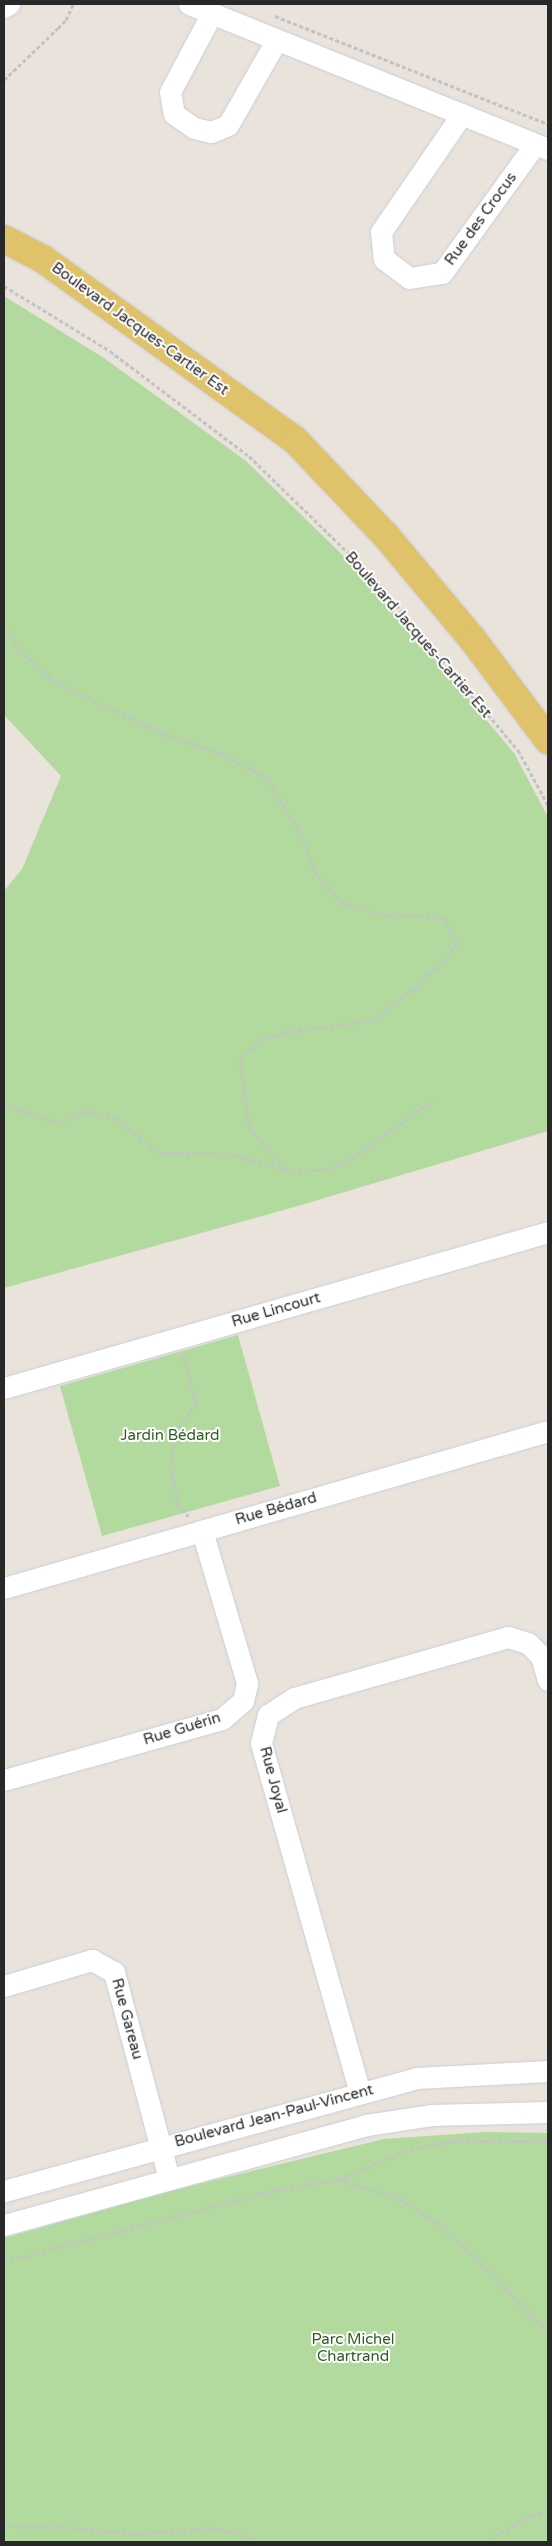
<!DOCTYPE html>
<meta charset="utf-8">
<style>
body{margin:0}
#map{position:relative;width:552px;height:2546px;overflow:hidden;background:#e9e3dc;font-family:"Varela Round",sans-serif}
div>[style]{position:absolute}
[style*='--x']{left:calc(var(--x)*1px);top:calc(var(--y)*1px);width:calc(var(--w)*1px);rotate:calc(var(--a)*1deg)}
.green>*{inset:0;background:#b3da9e}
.path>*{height:3px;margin-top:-1.5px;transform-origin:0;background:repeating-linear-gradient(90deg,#c3c3c3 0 4px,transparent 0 6.5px)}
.roads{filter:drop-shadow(0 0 1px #cacdd8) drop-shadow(0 0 1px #cacdd8)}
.minor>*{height:21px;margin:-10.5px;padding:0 10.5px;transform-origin:10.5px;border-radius:10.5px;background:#fff}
.major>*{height:28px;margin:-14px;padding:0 14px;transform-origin:14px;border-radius:14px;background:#dfc26a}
span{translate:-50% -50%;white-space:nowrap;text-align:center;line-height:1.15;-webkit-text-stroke:4px #fff;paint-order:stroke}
.street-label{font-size:15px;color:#282828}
.park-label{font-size:15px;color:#2e5c22}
.frame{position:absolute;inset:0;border:5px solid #282828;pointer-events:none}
</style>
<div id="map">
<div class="green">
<div style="clip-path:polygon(4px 296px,104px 358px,246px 461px,367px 579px,514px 753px,548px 817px,548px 1131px,298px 1206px,4px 1288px,4px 891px,22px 869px,61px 776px,4px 715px)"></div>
<div style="clip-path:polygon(238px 1335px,280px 1486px,102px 1536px,60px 1386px)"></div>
<div style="clip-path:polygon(485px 2132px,548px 2133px,548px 2542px,4px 2542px,4px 2238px,174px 2190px,384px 2139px)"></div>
</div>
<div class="path">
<div style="--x:275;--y:16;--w:294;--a:21.6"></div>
<div style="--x:4;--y:80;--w:75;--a:-43.9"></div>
<div style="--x:58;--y:28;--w:11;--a:-45"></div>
<div style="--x:66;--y:20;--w:17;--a:-66"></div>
<div style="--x:4;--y:286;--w:124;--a:31.5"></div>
<div style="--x:110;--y:351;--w:174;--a:37.1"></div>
<div style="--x:249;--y:456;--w:170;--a:44.3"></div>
<div style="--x:371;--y:575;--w:229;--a:50"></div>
<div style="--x:518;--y:750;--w:63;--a:61.4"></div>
<div style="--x:4;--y:624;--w:29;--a:59"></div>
<div style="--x:19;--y:649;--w:45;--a:43.2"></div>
<div style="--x:52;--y:680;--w:121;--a:25.9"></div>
<div style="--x:161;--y:733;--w:61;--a:19"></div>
<div style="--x:219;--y:753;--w:53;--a:27.1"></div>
<div style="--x:266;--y:777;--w:62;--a:58.1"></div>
<div style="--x:299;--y:830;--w:45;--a:69.1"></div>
<div style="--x:315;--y:872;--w:40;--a:50"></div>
<div style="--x:341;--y:903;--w:48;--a:14.6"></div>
<div style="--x:387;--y:915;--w:56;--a:2"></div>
<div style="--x:443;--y:917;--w:31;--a:61"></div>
<div style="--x:458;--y:944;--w:57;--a:133.6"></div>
<div style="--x:419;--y:985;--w:58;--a:142.7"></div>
<div style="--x:373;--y:1020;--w:86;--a:172"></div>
<div style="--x:288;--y:1032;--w:27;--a:165"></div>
<div style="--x:262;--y:1039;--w:30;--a:138"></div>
<div style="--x:240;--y:1059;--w:68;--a:82.3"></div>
<div style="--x:249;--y:1126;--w:57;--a:50.7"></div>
<div style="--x:4;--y:1104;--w:57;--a:19.4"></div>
<div style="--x:58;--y:1123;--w:31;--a:-21"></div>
<div style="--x:87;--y:1112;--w:26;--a:11"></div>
<div style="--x:113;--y:1117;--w:59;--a:37.5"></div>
<div style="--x:160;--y:1153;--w:73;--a:0.8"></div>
<div style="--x:233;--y:1154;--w:54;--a:17.1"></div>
<div style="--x:285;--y:1170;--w:38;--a:0"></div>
<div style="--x:323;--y:1170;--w:25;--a:-18"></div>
<div style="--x:347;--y:1162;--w:105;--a:-35.7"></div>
<div style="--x:183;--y:1355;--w:50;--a:74.8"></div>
<div style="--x:196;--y:1403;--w:33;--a:125"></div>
<div style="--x:177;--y:1430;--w:35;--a:102"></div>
<div style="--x:170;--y:1464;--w:41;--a:78.7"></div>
<div style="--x:178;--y:1504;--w:16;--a:50"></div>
<div style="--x:339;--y:2180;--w:57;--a:16.2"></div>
<div style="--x:394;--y:2196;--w:50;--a:31.2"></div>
<div style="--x:437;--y:2222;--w:54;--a:42.8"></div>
<div style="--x:477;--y:2259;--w:102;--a:45.8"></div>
<div style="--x:4;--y:2262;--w:276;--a:-14.9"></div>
<div style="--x:271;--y:2191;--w:67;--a:-9.5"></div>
<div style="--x:337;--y:2180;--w:79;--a:-23"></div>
<div style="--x:410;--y:2149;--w:44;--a:-10.5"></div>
<div style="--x:453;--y:2141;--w:95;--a:0"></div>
<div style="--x:4;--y:2526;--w:60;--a:1"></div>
<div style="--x:64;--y:2527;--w:74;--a:5.4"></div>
<div style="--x:138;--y:2534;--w:70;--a:-4.9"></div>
<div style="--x:208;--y:2528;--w:31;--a:9"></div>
<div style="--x:239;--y:2533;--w:22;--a:24"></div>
<div style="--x:483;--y:2542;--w:55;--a:-28"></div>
<div style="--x:532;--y:2516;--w:17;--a:-21"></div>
</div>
<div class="roads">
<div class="minor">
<div style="--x:189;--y:4;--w:387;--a:22"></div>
<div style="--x:4;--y:7;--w:6;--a:-31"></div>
<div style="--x:212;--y:13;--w:89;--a:118"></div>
<div style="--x:170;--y:92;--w:22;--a:80"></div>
<div style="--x:174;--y:114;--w:24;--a:35"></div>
<div style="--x:194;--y:128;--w:17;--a:13"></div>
<div style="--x:211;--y:132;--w:18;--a:-22"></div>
<div style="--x:228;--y:125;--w:97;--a:-60.3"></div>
<div style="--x:462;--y:114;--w:143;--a:124.5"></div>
<div style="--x:381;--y:232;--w:27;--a:84"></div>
<div style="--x:384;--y:259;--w:31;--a:37"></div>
<div style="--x:409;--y:278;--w:33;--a:-9"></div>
<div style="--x:442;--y:273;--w:159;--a:-54.2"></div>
<div style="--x:4;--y:1388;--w:566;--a:-16"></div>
<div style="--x:4;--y:1588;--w:566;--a:-16.1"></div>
<div style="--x:4;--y:1780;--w:226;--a:-15.6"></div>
<div style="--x:222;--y:1719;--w:28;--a:-41"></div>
<div style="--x:243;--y:1701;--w:18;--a:-77"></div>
<div style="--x:247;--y:1683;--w:159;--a:-106.5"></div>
<div style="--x:4;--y:1986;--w:92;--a:-16.5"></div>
<div style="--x:92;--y:1960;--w:25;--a:29"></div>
<div style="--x:114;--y:1972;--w:214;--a:75.1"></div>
<div style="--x:360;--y:2093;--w:364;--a:-105.8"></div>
<div style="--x:261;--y:1743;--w:29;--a:-76"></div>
<div style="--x:268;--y:1715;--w:31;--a:-33"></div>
<div style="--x:294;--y:1698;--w:223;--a:-15.9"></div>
<div style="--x:508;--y:1637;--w:21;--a:17"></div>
<div style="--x:528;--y:1643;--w:18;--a:45"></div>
<div style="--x:541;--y:1656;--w:25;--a:74"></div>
<div style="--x:4;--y:2191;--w:427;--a:-15.3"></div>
<div style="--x:416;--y:2078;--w:132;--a:-3"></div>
<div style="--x:4;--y:2225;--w:376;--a:-15.4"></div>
<div style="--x:366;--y:2125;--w:66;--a:-8.7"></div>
<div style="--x:431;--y:2115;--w:117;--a:-1.5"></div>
</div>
<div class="major">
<div style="--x:4;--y:239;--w:44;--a:27.1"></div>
<div style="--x:43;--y:259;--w:310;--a:35.7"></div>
<div style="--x:295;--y:440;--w:134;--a:46.5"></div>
<div style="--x:387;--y:537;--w:136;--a:50.1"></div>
<div style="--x:474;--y:641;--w:124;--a:53.2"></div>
</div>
</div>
<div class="street-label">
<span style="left:481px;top:219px;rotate:-54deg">Rue des Crocus</span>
<span style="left:140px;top:329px;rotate:36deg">Boulevard Jacques-Cartier Est</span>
<span style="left:418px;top:635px;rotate:49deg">Boulevard Jacques-Cartier Est</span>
<span style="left:276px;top:1310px;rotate:-16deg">Rue Lincourt</span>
<span style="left:276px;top:1509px;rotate:-16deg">Rue Bédard</span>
<span style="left:182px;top:1729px;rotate:-17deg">Rue Guérin</span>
<span style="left:273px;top:1780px;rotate:75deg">Rue Joyal</span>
<span style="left:127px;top:2019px;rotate:75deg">Rue Gareau</span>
<span style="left:274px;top:2116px;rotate:-15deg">Boulevard Jean-Paul-Vincent</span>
</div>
<div class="park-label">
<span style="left:170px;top:1436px">Jardin Bédard</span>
<span style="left:353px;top:2348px">Parc Michel<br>Chartrand</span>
</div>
<div class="frame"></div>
</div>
